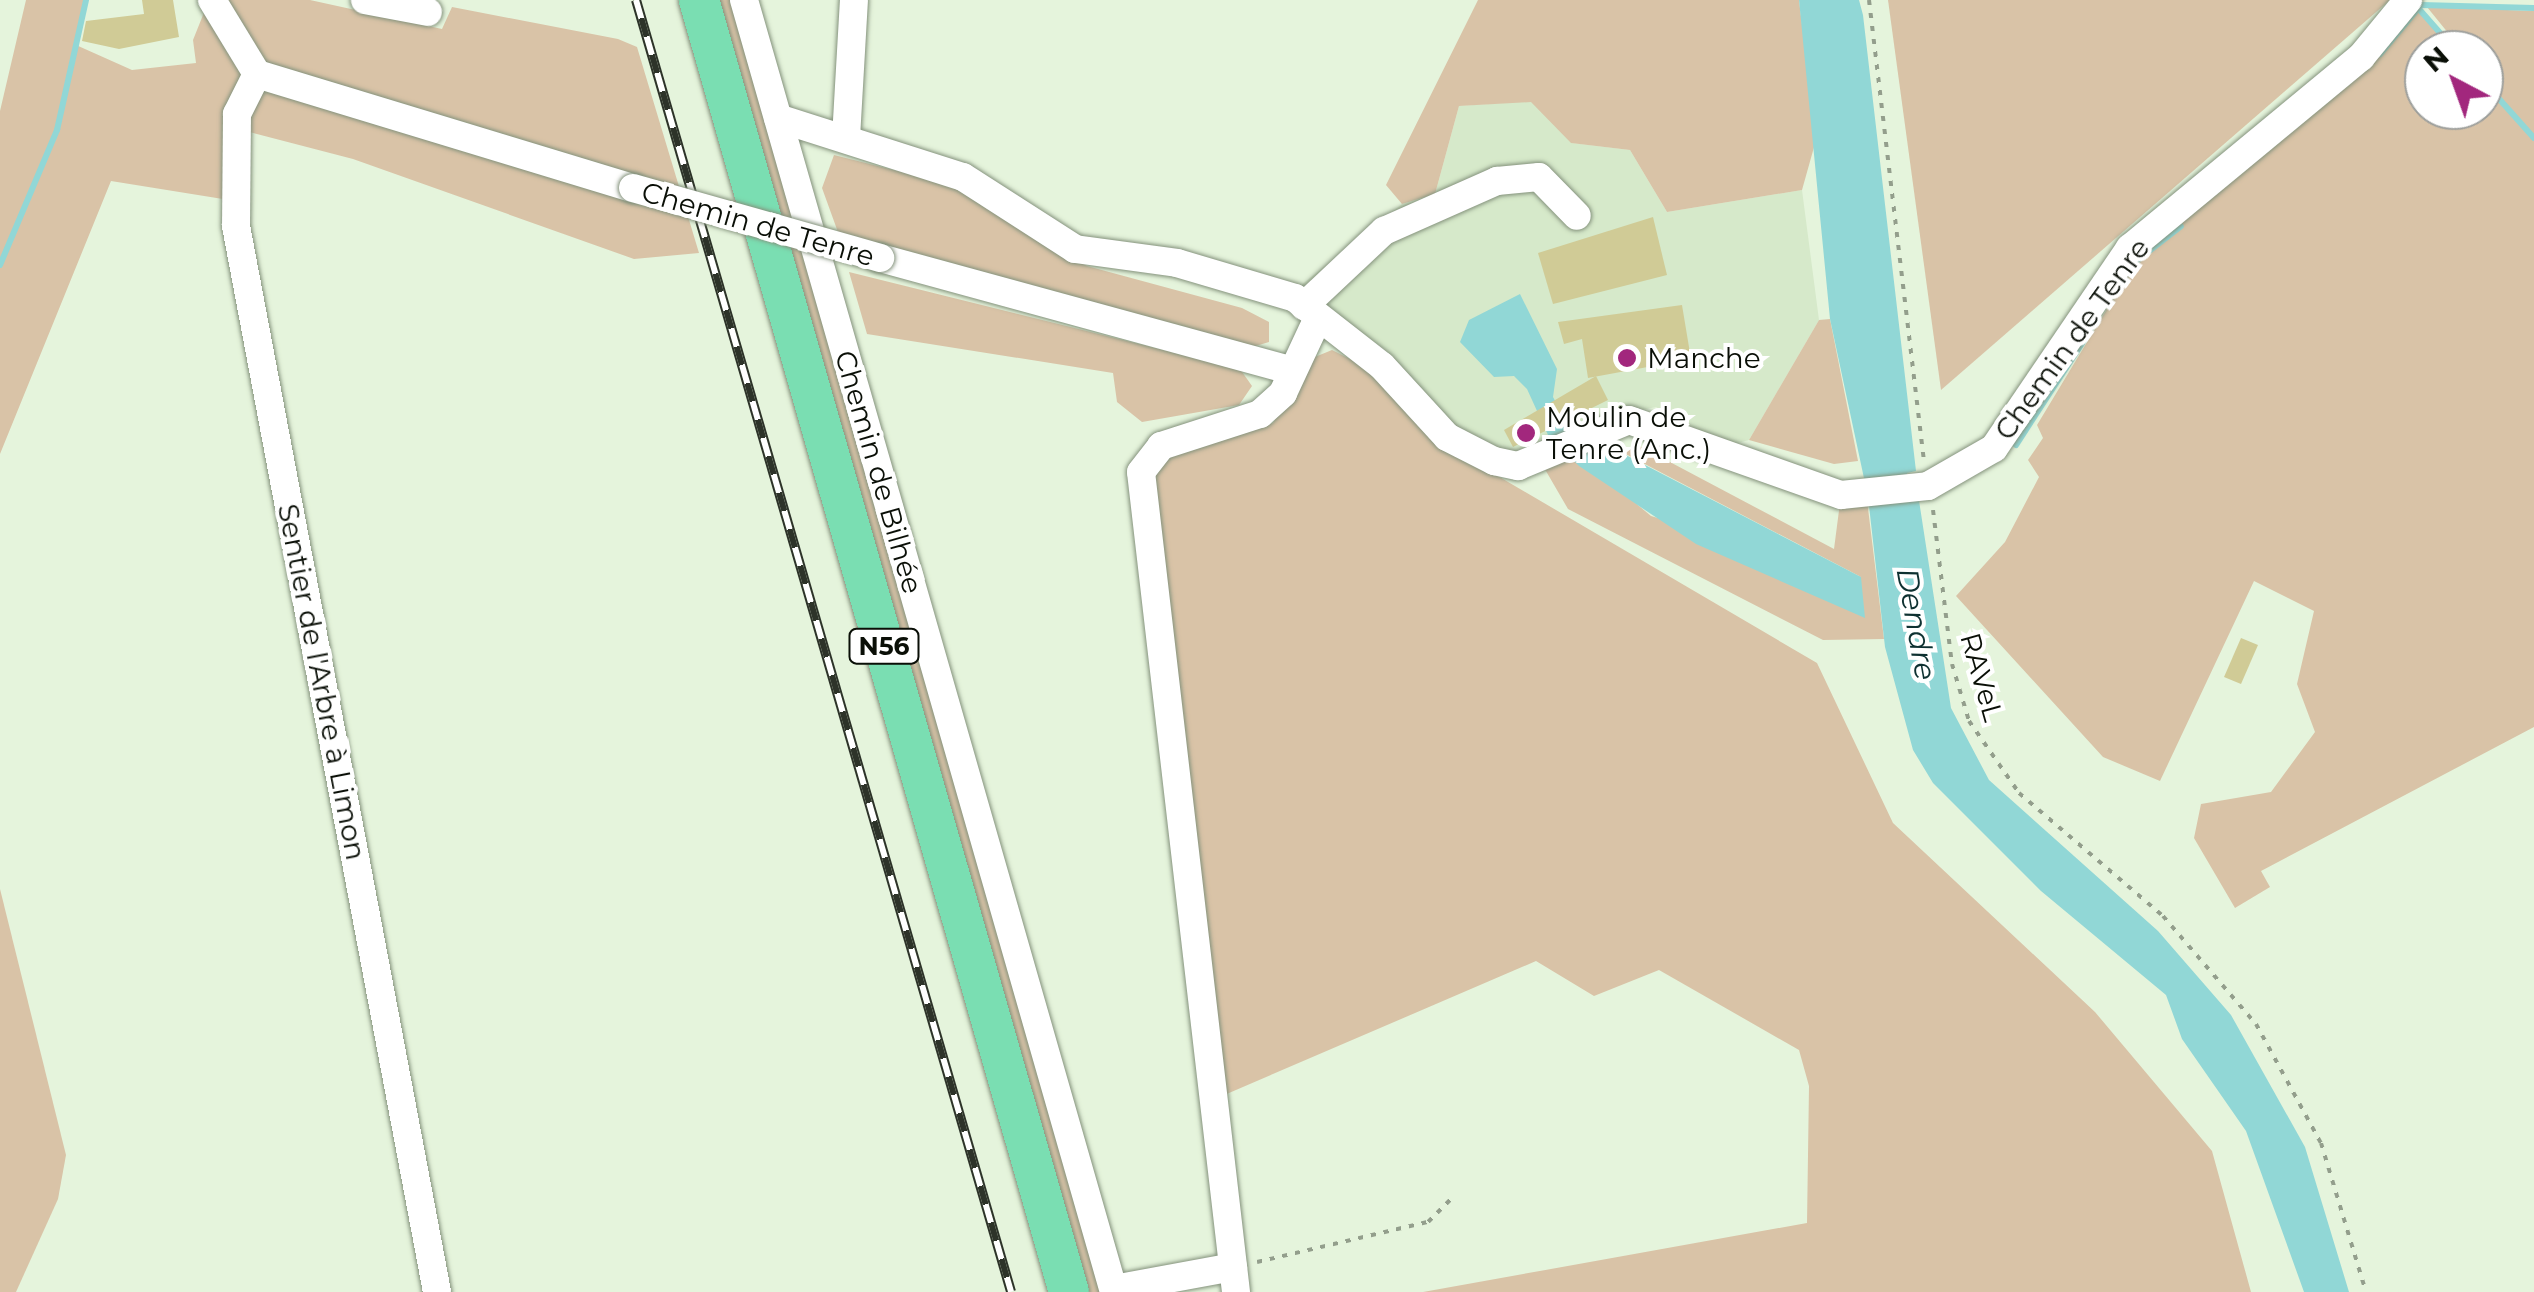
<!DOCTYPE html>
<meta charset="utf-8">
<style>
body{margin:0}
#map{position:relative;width:2534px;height:1292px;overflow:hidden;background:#e5f4dc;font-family:Montserrat,sans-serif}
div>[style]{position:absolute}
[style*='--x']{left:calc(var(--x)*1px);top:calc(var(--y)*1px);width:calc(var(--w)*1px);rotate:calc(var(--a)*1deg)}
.built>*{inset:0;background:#d6e9ca}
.green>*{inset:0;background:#d9c3a7}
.water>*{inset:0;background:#91d7d6}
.stream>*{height:6px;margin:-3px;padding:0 3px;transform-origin:3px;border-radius:3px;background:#91d7d6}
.building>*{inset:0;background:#d0cb96}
.path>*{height:4px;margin-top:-2px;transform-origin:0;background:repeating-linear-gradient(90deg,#939e8c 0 5px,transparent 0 13px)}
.roads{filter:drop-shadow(0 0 2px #84927c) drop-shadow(0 0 2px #84927c)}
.minor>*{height:28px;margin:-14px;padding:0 14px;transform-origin:14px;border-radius:14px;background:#fff}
.highway>*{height:40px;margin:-20px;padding:0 20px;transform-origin:20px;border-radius:20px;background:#7adeb2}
.rail>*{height:10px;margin-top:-5px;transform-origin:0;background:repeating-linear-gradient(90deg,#fff 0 19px,#2d3329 0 38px);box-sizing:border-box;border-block:2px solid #2d3329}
.bridges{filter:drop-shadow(0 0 2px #84927c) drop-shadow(0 0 2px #84927c)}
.minor-bridge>*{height:28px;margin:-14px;padding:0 14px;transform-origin:14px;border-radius:14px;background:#fff}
.dots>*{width:28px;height:28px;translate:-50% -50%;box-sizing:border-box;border:5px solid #fff;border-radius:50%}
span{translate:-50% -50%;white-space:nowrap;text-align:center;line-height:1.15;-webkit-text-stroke:8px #fff;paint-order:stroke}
.shield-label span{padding:2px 8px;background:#fff;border:2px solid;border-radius:8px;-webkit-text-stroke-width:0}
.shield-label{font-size:25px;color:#0a0f07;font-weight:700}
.street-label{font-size:28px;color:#0a0f07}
.poi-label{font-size:28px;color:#0a0f07}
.left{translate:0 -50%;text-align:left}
.water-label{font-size:30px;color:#0e3131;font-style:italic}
.north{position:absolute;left:2404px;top:30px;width:100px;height:100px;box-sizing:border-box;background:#fff;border:2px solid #9d9f9c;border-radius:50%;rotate:319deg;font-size:28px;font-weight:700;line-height:40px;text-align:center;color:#0a0f07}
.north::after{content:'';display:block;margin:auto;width:35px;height:45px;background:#a2277d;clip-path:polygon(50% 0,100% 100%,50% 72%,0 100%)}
</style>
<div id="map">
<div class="built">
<div style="clip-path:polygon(1532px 101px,1572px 143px,1630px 150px,1667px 212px,1802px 190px,1819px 320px,1749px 440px,1727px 446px,1656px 407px,1568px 425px,1516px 452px,1490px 446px,1449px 424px,1388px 352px,1300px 286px,1402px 204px,1435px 194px,1459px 106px)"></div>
</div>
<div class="green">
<div style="clip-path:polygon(26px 0,84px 0,76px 45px,132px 70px,196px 63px,193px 40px,209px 0,310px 0,442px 29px,452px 7px,618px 39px,637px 47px,699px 253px,634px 259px,353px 159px,242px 130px,229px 200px,111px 181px,0 454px,0 111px)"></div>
<div style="clip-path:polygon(719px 0,736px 0,1105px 1292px,1089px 1292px)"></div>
<div style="clip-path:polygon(1478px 0,1799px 0,1816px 140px,1802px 190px,1667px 212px,1630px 150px,1571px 143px,1531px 102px,1459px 106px,1435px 194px,1402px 204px,1386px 185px)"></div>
<div style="clip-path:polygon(1888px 0,2390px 0,1941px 390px)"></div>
<div style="clip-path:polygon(2415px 7px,2460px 50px,2424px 50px,2424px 110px,2484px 110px,2484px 50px,2462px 50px,2427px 7px,2534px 11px,2534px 727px,2261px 871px,2270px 887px,2235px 908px,2194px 838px,2201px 804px,2271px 792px,2315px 732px,2297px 684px,2314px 611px,2254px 581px,2160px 781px,2103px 757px,1956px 596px,2005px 542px,2039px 477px,2028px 460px,2043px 438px,2037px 425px,2145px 246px)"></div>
<div style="clip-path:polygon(834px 155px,949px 184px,1087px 266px,1242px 308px,1269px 322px,1269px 342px,1249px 348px,839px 235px,822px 188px)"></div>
<div style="clip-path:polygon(849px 272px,1240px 369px,1252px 386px,1239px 405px,1142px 422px,1117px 402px,1113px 373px,867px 334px)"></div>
<div style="clip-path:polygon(1830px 319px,1858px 461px,1834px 464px,1749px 440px,1819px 320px)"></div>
<div style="clip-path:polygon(1332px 350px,1364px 366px,1428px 435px,1817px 663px,1893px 823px,2095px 1012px,2212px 1151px,2251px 1292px,1423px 1292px,1807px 1223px,1809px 1086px,1799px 1050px,1659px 970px,1594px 996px,1536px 961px,1222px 1096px,1151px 480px,1164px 459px,1273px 423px,1310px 359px)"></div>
<div style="clip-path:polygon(1613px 436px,1627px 451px,1636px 444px,1834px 549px,1841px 495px,1866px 492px,1884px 639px,1823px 640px,1568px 509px,1539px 459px,1565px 444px,1651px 516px,1861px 577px,1597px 439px)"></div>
<div style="clip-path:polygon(0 889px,66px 1155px,58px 1199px,16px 1292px,0 1292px)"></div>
</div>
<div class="water">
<div style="clip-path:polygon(1799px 0,1859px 0,1863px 15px,1916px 471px,1907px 473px,1910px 495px,1918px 494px,1951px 708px,1989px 780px,2158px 931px,2231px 1015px,2305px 1147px,2349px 1292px,2304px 1292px,2246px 1131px,2182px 1039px,2166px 995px,2041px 891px,1933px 783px,1913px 750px,1885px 647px,1868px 497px,1830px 319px)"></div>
<div style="clip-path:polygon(1520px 294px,1557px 369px,1553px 397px,1568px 425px,1861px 577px,1865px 618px,1696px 544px,1579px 466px,1548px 435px,1527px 389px,1514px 376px,1494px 377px,1460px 342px,1469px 320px)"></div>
</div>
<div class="stream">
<div style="--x:2419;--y:9;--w:55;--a:48.7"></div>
<div style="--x:2380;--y:54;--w:64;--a:-50.1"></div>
<div style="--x:2421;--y:5;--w:113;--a:1.5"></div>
<div style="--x:2484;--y:82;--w:75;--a:48.2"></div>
<div style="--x:2135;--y:262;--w:58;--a:-38"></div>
<div style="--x:0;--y:265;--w:147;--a:-67.1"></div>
<div style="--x:57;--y:130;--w:133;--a:-77.4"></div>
<div style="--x:2016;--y:445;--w:136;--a:-57"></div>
</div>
<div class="building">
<div style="clip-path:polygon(142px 0,173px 0,179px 37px,119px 49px,82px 41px,86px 21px,144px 14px)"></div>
<div style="clip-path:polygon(1653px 217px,1667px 275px,1553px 304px,1538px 253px)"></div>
<div style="clip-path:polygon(1682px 305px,1691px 359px,1588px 378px,1582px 339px,1564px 344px,1558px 322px)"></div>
<div style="clip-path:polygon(1596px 376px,1608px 400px,1513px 447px,1504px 430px)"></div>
<div style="clip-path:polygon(2241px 638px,2258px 645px,2241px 684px,2224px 677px)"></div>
</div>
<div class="path">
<div style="--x:1869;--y:0;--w:465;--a:83.2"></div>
<div style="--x:1933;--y:510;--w:155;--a:83"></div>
<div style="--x:1952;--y:664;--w:59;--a:73.4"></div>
<div style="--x:1969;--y:721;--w:88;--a:55.2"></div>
<div style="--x:2019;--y:793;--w:189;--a:40.5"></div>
<div style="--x:2163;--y:916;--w:143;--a:49.3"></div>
<div style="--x:2256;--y:1024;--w:136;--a:61.4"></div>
<div style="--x:2321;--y:1143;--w:156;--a:73.2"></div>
<div style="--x:1257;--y:1262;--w:176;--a:-13.2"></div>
<div style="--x:1428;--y:1222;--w:35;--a:-45"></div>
</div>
<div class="roads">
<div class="minor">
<div style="--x:212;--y:0;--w:87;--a:58.7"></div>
<div style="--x:257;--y:74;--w:393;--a:16.9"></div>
<div style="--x:365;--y:0;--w:64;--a:10.8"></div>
<div style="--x:744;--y:0;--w:1344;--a:74.02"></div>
<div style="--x:257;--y:74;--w:45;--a:116.6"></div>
<div style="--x:237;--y:114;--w:112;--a:90.5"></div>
<div style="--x:236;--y:226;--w:1085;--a:79.32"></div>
<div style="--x:778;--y:118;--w:194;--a:17.7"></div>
<div style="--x:963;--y:177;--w:133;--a:32.7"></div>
<div style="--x:1075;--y:249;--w:103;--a:7.8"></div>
<div style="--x:1177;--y:263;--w:123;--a:16.5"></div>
<div style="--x:1295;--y:298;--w:110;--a:38"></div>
<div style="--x:1382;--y:366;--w:96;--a:47.5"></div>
<div style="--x:1447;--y:437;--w:53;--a:27.1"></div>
<div style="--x:1494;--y:461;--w:25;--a:12"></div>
<div style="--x:1518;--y:466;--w:120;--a:-22.5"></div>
<div style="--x:1629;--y:420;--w:225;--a:19.5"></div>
<div style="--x:1841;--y:495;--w:87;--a:-5.9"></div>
<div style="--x:1928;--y:486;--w:76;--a:-29.9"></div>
<div style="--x:1994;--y:448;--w:242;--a:-55.8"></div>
<div style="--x:2130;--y:248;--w:300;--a:-39.6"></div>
<div style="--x:2361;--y:57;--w:74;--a:-50.5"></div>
<div style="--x:846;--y:138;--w:138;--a:-86.7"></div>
<div style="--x:880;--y:258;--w:424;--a:15.3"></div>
<div style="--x:1304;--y:306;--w:110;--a:-43.2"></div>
<div style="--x:1384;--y:231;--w:124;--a:-23.9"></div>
<div style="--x:1497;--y:181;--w:42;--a:-5.4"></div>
<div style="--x:1539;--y:177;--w:54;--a:45.7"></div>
<div style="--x:1114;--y:1289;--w:121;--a:-10.5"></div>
<div style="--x:1236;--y:1292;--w:825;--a:-96.61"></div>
<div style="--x:1141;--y:472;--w:33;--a:-52"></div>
<div style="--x:1161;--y:446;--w:104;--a:-17.9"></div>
<div style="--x:1260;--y:414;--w:31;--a:-42"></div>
<div style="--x:1283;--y:393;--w:83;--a:-65"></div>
</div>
<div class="highway">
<div style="--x:699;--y:0;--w:1344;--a:74.02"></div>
</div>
</div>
<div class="rail">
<div style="--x:636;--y:0;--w:1345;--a:73.81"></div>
</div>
<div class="bridges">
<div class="minor-bridge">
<div style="--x:633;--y:188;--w:257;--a:15.8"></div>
</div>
</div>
<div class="dots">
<div style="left:1627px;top:358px;background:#a2277d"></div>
<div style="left:1526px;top:433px;background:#a2277d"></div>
</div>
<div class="shield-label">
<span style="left:884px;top:646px">N56</span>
</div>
<div class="street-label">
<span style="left:758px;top:224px;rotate:16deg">Chemin de Tenre</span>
<span style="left:2072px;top:339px;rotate:-54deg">Chemin de Tenre</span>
<span style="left:879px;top:472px;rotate:74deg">Chemin de Bilhée</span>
<span style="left:1982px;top:677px;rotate:74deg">RAVeL</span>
<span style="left:322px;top:682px;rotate:79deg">Sentier de l'Arbre à Limon</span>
</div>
<div class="poi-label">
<span class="left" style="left:1647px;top:358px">Manche</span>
<span class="left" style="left:1546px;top:433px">Moulin de<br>Tenre (Anc.)</span>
</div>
<div class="water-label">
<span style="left:1916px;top:624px;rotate:80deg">Dendre</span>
</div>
<div class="north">N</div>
</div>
